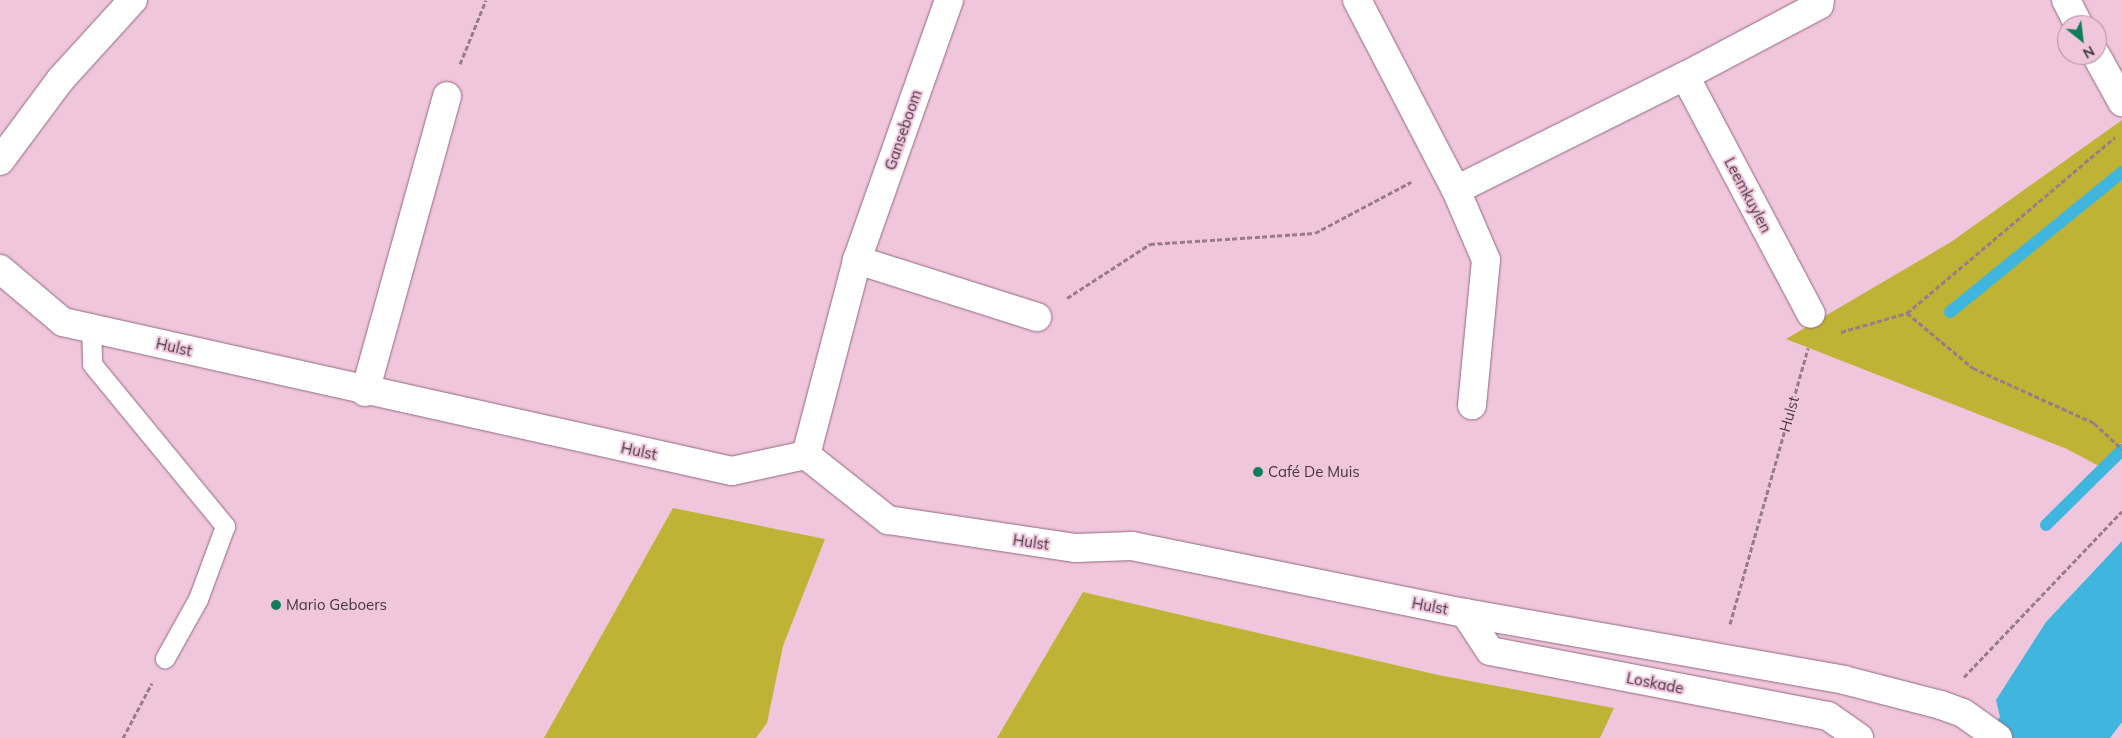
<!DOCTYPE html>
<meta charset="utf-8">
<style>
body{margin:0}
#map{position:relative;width:2122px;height:738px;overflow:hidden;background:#f0c6dd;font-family:Mulish,sans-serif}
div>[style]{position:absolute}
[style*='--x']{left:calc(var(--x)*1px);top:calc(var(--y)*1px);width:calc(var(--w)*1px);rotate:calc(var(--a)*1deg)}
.green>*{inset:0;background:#beb334}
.water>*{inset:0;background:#40b5dd}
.stream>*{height:12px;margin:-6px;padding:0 6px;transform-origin:6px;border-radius:6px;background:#40b5dd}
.path>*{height:3px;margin-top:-1.5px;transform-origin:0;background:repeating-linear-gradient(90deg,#997c8c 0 5px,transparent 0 7.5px)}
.roads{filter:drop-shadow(0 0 1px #906a7f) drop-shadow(0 0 1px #906a7f)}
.service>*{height:19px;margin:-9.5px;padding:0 9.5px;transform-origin:9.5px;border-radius:9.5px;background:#fff}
.minor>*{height:28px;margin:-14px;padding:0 14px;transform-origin:14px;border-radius:14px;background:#fff}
.tertiary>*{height:28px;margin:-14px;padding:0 14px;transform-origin:14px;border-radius:14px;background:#fff}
.dots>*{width:14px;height:14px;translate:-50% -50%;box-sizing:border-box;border:2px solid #f0c6dd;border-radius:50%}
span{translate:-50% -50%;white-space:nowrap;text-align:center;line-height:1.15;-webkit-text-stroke:4px #f0c6dd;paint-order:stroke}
.street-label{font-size:15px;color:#473740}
.poi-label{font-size:15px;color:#473740}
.left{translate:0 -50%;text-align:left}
.north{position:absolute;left:2057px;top:15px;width:50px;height:50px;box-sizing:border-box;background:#f0c6dd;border:1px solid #ac8d9e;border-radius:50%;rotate:151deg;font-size:14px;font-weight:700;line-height:20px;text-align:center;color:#473740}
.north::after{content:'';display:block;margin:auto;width:18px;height:22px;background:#0e7e5a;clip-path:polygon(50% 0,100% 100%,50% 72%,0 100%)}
</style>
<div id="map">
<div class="green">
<div style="clip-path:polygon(2122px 120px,2122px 443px,2099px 466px,2067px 449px,1786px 339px,1951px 242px)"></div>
<div style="clip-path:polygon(673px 508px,825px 539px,783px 646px,767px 723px,756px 738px,544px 738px)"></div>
<div style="clip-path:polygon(1083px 592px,1438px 675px,1614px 708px,1600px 738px,997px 738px)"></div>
</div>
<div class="water">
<div style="clip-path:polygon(2122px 541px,2122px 722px,2110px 738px,1985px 738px,2000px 717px,1996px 700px,2046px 622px)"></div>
</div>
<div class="stream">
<div style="--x:1950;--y:312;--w:222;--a:-39.1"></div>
<div style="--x:2046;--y:525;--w:107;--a:-44.6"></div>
</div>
<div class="path">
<div style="--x:460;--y:64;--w:69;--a:-67.9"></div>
<div style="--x:1067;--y:298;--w:99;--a:-33"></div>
<div style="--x:1150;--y:244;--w:165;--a:-3.8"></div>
<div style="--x:1315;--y:233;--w:109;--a:-28"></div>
<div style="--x:1907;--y:313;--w:86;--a:39.8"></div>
<div style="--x:1973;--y:368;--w:133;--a:24.4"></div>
<div style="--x:2094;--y:423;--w:38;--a:43"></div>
<div style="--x:1841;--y:332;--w:69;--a:-16.1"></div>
<div style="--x:1907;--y:313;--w:272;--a:-40.2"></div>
<div style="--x:1730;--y:624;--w:287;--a:-74.2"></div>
<div style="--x:1964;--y:677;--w:229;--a:-46.4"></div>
<div style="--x:123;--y:738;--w:62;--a:-62.2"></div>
</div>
<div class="roads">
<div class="service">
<div style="--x:91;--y:328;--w:36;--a:88"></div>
<div style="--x:92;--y:364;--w:210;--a:50.6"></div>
<div style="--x:225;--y:526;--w:78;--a:110.3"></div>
<div style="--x:198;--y:599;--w:68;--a:119.2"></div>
</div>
<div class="minor">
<div style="--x:1357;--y:0;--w:214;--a:62.5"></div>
<div style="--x:1456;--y:190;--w:256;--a:-26.5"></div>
<div style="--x:1685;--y:76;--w:152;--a:-27.9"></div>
<div style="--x:1819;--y:5;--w:5;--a:-79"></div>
<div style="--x:2066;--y:0;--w:28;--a:63"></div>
<div style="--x:2096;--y:55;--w:54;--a:61"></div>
<div style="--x:1685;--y:76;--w:269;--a:62.1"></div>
<div style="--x:0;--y:161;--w:102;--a:-53.4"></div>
<div style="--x:61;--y:79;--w:107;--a:-47.7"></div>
<div style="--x:1456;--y:190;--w:76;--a:66.8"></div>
<div style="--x:1486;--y:260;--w:146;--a:95.5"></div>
<div style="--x:857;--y:260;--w:189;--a:17.6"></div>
<div style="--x:365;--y:392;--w:307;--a:-74.5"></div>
<div style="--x:806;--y:455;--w:202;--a:-75.3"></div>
<div style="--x:857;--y:260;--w:276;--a:-70.5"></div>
<div style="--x:1465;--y:613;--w:45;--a:56.7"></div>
<div style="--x:1490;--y:651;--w:344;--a:10.9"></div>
<div style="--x:1828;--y:716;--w:38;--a:35"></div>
</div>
<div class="tertiary">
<div style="--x:0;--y:269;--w:82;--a:40.1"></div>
<div style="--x:63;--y:322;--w:685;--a:12.56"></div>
<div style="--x:732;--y:471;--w:76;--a:-12.2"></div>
<div style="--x:806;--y:455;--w:105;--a:38.4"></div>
<div style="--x:888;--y:520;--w:190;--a:8.5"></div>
<div style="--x:1076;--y:548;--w:56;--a:-2"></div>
<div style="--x:1132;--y:546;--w:340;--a:11.4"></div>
<div style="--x:1465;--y:613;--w:385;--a:10"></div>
<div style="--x:1844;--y:680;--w:100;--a:14.5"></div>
<div style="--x:1941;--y:705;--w:23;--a:20"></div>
<div style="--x:1963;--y:713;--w:43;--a:35.5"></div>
</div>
</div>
<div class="dots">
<div style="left:1258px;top:472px;background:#0e7e5a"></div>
<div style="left:276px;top:605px;background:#0e7e5a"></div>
</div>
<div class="street-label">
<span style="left:903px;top:130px;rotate:-71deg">Ganseboom</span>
<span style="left:1748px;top:195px;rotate:62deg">Leemkuylen</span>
<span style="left:174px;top:347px;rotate:13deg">Hulst</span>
<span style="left:1789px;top:414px;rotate:-74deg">Hulst</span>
<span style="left:639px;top:451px;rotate:12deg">Hulst</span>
<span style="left:1031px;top:542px;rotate:8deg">Hulst</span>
<span style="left:1430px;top:606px;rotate:11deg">Hulst</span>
<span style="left:1655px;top:683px;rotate:11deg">Loskade</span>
</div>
<div class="poi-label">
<span class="left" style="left:1268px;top:472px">Café De Muis</span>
<span class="left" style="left:286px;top:605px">Mario Geboers</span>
</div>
<div class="north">N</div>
</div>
